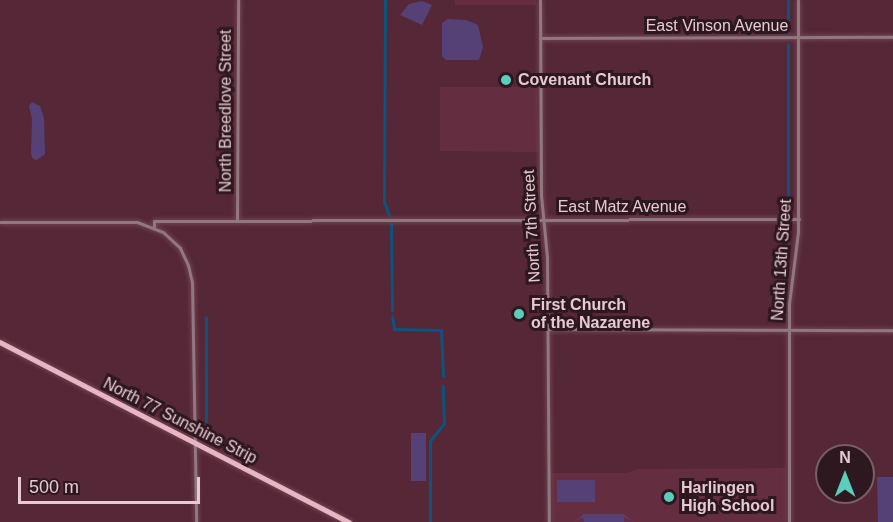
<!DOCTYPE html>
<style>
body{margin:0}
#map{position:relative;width:893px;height:522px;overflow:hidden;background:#562736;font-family:Helvetica,sans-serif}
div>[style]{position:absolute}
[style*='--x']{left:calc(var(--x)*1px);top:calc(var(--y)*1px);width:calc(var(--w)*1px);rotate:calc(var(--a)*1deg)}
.built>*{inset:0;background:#652e40}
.green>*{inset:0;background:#564176}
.canal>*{height:3px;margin:-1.5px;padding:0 1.5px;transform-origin:1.5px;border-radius:1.5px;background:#0a547d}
.roads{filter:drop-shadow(0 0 2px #704452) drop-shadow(0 0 2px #704452)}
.minor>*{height:3px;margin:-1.5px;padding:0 1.5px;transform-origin:1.5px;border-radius:1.5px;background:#90787e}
.major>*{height:4.5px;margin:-2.25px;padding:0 2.25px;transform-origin:2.25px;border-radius:2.25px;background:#e8b5c2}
.dots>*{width:16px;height:16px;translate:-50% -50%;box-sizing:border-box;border:3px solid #2e181f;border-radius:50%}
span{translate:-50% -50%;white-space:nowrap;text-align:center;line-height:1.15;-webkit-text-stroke:6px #2e181f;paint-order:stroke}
.street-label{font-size:16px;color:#e7c9d1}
.poi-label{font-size:16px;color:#e7c9d1;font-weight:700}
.left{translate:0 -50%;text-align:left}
.north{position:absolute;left:815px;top:444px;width:60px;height:60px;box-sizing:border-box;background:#2e181f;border:2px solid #785f66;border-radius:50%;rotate:0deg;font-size:16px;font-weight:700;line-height:24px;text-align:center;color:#e7c9d1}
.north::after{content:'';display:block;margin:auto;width:21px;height:27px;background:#5bcebb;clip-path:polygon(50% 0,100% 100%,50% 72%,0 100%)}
.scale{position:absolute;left:18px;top:477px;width:182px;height:27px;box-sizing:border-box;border:3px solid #e7c9d1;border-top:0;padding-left:8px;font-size:18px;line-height:21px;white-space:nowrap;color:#e7c9d1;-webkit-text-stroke:4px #2e181f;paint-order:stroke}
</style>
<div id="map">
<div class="built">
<div style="clip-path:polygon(455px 0,536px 0,536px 5px,455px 5px)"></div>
<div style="clip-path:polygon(440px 87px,537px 87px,538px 152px,440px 151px)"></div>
<div style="clip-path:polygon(786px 468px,786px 522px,553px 522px,552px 473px,628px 473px,637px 469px)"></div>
</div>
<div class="green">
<div style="clip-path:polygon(422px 1px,432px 5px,422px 25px,400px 15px,409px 4px)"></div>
<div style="clip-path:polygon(448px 19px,466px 20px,478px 25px,483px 47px,479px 60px,446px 60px,442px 56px,442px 23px)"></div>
<div style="clip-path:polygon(32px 102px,40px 106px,44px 118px,45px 154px,37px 160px,33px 159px,31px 154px,32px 119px,29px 106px)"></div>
<div style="clip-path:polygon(411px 433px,426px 433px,426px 481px,411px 481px)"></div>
<div style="clip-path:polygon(877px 477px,893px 477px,893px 522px,878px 522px)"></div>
<div style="clip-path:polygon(557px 480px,595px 480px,595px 502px,557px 502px)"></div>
<div style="clip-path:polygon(584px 514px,623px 514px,634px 522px,624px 517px,624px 522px,584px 522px,583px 517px,574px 522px)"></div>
</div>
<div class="canal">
<div style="--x:385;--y:0;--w:202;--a:90.3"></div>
<div style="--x:384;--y:202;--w:14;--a:69"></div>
<div style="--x:788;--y:0;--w:32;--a:90"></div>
<div style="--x:788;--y:44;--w:169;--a:90"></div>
<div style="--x:391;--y:224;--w:86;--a:89.3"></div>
<div style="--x:788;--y:225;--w:29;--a:90"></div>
<div style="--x:392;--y:316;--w:13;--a:81"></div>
<div style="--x:394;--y:329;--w:47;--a:1.2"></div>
<div style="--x:441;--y:330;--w:46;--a:87.5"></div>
<div style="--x:206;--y:317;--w:124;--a:90"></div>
<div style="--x:430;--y:522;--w:81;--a:-90"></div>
<div style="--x:430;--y:441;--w:23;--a:-52"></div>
<div style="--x:444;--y:423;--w:37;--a:-92"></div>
</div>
<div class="roads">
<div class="minor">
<div style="--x:540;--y:0;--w:195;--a:89.7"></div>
<div style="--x:541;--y:195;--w:62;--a:84.5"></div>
<div style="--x:547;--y:257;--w:265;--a:89.6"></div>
<div style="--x:540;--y:38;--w:353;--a:-0.2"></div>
<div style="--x:237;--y:221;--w:221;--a:-89.7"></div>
<div style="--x:0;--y:222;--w:137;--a:0"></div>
<div style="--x:137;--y:222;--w:28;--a:21"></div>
<div style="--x:163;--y:232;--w:23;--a:43"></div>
<div style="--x:180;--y:248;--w:19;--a:65"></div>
<div style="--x:188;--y:265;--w:17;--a:77"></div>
<div style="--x:192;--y:282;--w:240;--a:89"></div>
<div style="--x:154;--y:227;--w:6;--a:-90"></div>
<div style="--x:154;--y:221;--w:645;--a:-0.18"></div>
<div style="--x:548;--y:329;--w:345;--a:0.2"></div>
<div style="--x:789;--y:522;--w:218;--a:-90"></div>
<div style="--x:789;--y:304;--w:73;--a:-82.9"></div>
<div style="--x:798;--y:232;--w:232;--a:-90"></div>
</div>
<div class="major">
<div style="--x:0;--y:342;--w:393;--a:27.3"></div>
</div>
</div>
<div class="dots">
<div style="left:506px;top:80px;background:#5bcebb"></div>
<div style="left:519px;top:314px;background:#5bcebb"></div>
<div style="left:669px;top:497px;background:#5bcebb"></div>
</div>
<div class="street-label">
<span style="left:717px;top:26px">East Vinson Avenue</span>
<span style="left:226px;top:111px;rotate:-90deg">North Breedlove Street</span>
<span style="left:622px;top:207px">East Matz Avenue</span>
<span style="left:532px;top:226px;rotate:-93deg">North 7th Street</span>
<span style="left:782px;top:260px;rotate:-86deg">North 13th Street</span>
<span style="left:180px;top:421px;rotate:27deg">North 77 Sunshine Strip</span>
</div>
<div class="poi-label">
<span class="left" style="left:518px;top:80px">Covenant Church</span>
<span class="left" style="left:531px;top:314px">First Church<br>of the Nazarene</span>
<span class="left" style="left:681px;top:497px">Harlingen<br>High School</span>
</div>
<div class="north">N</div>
<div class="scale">500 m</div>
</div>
